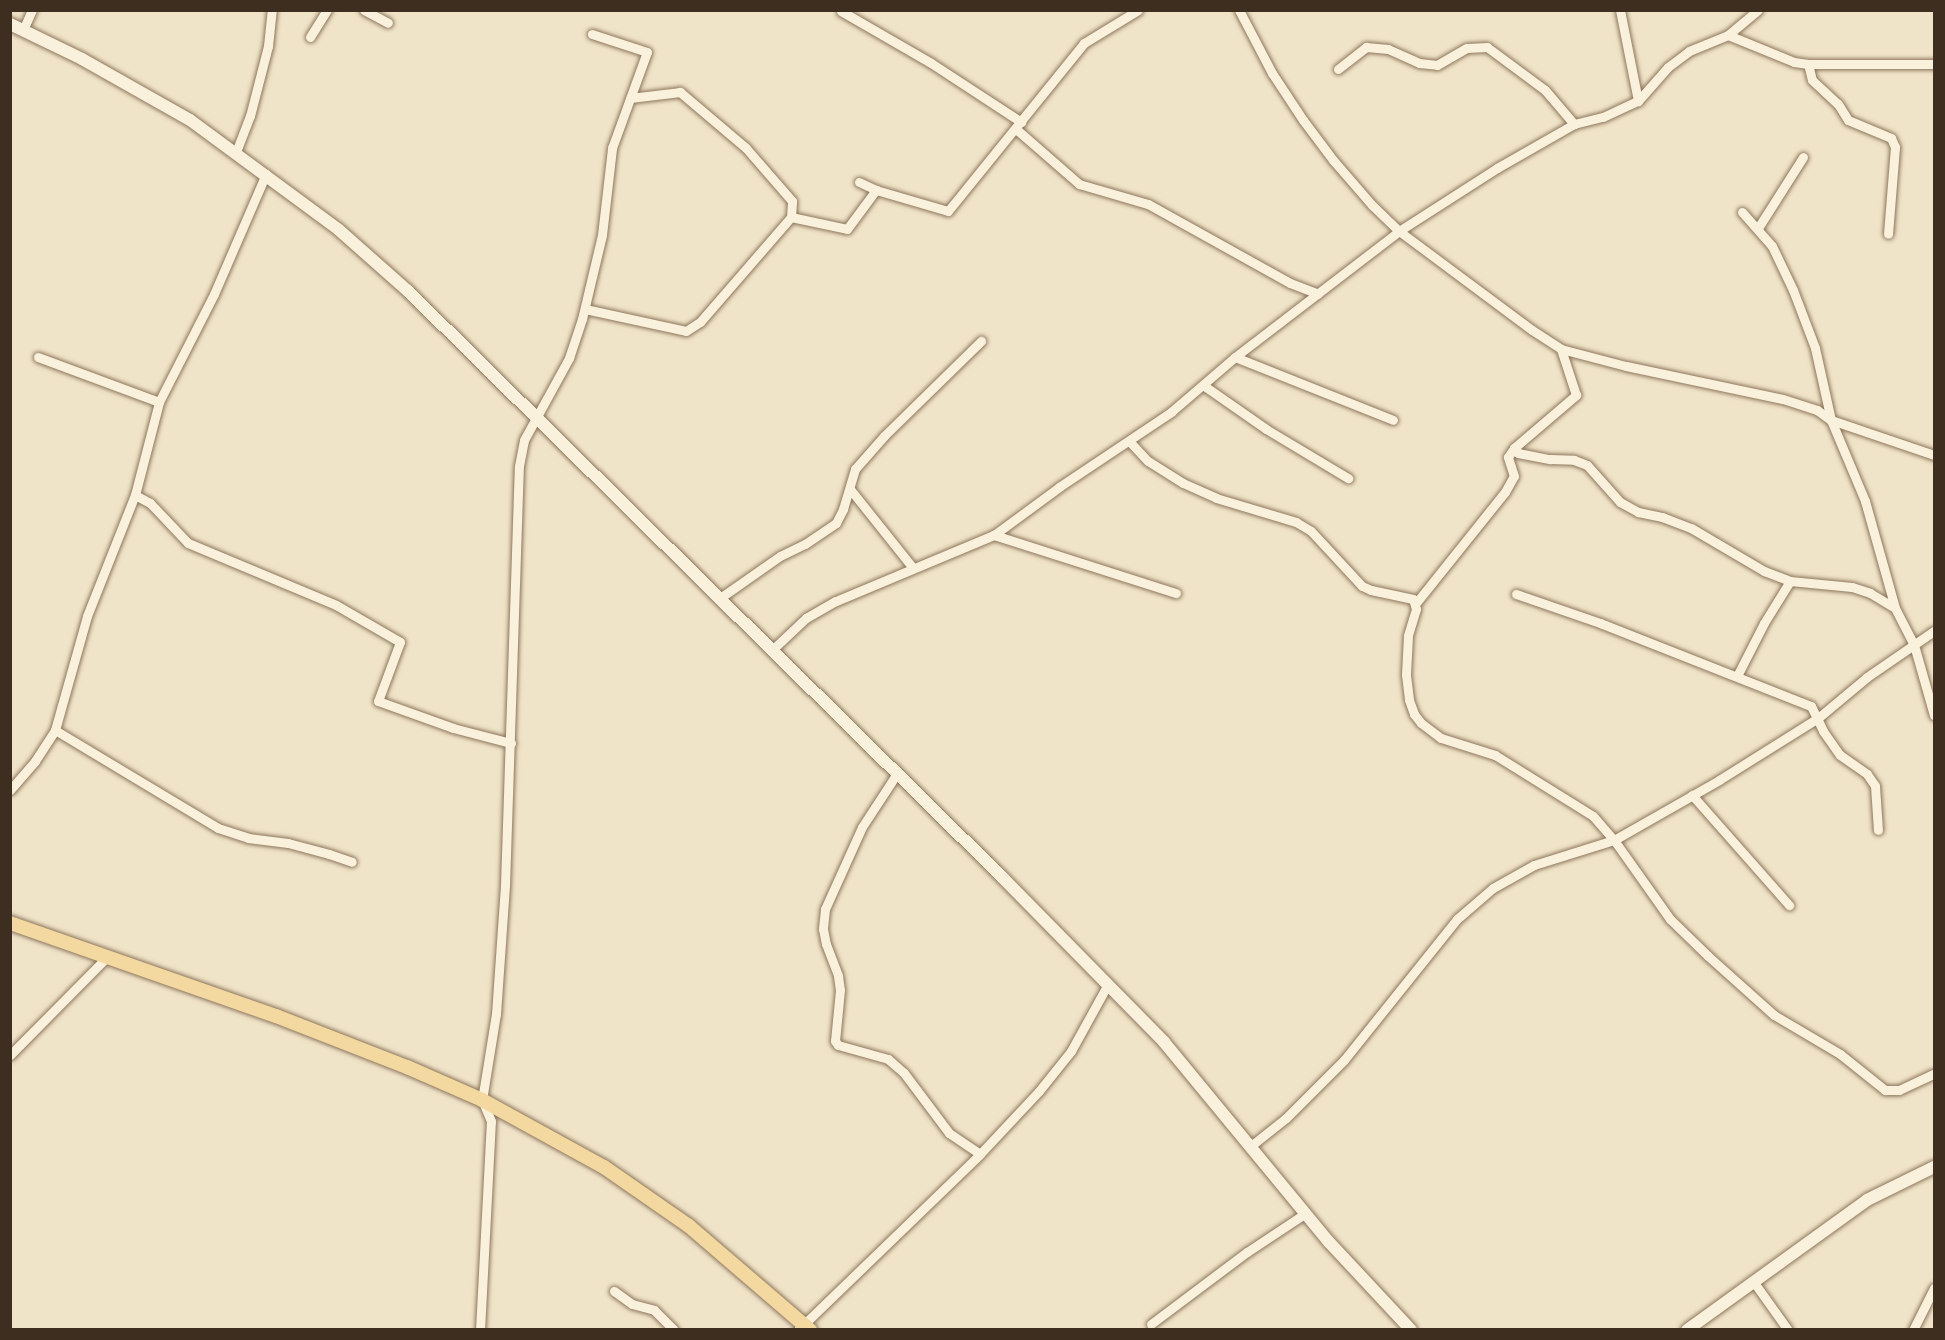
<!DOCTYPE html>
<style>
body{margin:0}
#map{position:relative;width:1945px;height:1340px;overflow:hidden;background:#f0e4c8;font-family:"Zilla Slab",serif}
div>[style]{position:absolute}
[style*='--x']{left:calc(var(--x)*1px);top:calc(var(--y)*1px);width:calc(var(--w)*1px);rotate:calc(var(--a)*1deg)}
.roads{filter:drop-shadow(0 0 2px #8d765c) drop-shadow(0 0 2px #8d765c)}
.minor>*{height:9px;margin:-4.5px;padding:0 4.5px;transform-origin:4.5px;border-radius:4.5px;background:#faf1dc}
.secondary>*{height:12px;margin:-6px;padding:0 6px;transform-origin:6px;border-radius:6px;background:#faf1dc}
.primary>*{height:14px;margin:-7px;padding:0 7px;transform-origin:7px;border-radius:7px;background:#f3d9a0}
span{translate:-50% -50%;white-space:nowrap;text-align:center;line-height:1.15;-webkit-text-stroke:4.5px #f7eed8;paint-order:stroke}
.frame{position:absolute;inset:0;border:12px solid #3d2e20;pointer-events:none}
</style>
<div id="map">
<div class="roads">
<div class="minor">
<div style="--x:364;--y:10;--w:27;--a:28"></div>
<div style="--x:1239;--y:10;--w:71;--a:62.4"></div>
<div style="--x:1272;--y:73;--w:56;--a:56.6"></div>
<div style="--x:1303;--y:120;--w:50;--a:53.1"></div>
<div style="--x:1333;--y:160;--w:60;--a:49.1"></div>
<div style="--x:1372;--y:205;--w:37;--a:44"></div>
<div style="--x:1399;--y:231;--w:166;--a:36.7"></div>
<div style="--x:1532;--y:330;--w:35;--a:33"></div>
<div style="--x:1561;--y:349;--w:67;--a:14.7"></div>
<div style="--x:1626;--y:366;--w:160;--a:11.9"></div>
<div style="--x:1783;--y:399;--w:36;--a:18"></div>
<div style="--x:1817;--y:410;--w:17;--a:36"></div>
<div style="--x:1831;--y:420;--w:109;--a:18.8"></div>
<div style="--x:1620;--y:10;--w:93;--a:78.8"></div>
<div style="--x:841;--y:11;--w:104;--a:30"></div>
<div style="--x:931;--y:63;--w:108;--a:33.2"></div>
<div style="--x:23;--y:30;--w:22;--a:-66"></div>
<div style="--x:1728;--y:35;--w:71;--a:22.2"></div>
<div style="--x:1794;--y:62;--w:14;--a:8"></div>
<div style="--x:1808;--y:64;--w:126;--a:0"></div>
<div style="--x:310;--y:37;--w:32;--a:-58"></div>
<div style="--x:1808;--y:64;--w:16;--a:76"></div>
<div style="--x:1812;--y:80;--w:35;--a:43"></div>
<div style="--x:1838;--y:104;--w:19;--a:58"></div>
<div style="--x:1848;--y:120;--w:47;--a:22.7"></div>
<div style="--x:1891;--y:138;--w:10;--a:66"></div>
<div style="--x:1895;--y:147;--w:87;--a:94.6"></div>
<div style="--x:1338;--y:69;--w:36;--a:-38"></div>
<div style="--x:1366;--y:47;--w:22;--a:5"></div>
<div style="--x:1388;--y:49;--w:34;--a:24"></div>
<div style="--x:1419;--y:63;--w:18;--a:6"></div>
<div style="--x:1437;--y:65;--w:34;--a:-30"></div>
<div style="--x:1467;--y:48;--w:20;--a:-3"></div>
<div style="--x:1487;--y:47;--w:72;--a:36.6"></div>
<div style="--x:1545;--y:90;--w:45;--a:49.5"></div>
<div style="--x:1016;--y:129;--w:84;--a:41.1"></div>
<div style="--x:1079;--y:184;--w:72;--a:16.2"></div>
<div style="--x:1148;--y:204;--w:162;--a:29.1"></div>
<div style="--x:1290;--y:283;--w:30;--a:21"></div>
<div style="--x:236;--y:152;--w:39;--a:-69"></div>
<div style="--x:250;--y:116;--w:72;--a:-75.6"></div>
<div style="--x:268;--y:46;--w:36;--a:-84"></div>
<div style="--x:859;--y:182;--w:19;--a:25"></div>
<div style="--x:876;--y:190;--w:75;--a:16.3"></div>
<div style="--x:948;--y:211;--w:216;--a:-51"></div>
<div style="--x:1084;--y:43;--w:63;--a:-31.4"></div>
<div style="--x:1742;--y:212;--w:45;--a:48.6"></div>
<div style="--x:1772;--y:246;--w:49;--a:64.5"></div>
<div style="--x:1793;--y:290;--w:62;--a:69.2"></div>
<div style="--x:1815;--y:348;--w:74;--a:77.5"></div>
<div style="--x:1831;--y:420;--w:88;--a:67.2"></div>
<div style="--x:1865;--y:501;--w:111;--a:74.3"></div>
<div style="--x:1895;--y:608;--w:42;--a:62.8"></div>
<div style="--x:1914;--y:645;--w:73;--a:74.1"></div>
<div style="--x:791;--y:217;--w:57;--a:12.1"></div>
<div style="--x:847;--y:229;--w:49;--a:-53.4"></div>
<div style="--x:1758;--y:228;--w:84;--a:-57.6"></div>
<div style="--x:585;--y:309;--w:103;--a:12.3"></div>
<div style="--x:686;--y:331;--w:17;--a:-33"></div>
<div style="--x:700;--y:322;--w:139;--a:-49.1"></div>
<div style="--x:791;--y:217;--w:16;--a:-86"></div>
<div style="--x:792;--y:201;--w:70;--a:-131"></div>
<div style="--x:746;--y:148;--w:87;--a:-139.7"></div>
<div style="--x:680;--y:92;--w:50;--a:173.2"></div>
<div style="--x:38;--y:357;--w:129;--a:20.4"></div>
<div style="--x:1235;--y:357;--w:170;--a:21.7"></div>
<div style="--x:1203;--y:385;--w:77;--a:34.9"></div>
<div style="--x:1266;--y:429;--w:96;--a:30.9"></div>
<div style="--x:1130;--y:442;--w:26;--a:47"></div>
<div style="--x:1148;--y:461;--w:41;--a:32.2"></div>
<div style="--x:1183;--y:483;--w:36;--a:24"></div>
<div style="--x:1216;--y:498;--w:84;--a:16.7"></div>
<div style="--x:1296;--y:522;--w:17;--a:31"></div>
<div style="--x:1311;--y:531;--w:75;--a:47.2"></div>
<div style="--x:1362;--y:586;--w:10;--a:24"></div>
<div style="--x:1371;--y:590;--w:43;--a:12.1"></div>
<div style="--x:1413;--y:599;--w:10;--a:73"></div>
<div style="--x:1416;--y:609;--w:28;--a:107"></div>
<div style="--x:1408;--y:636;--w:39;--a:93"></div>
<div style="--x:1406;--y:675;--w:25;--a:83"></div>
<div style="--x:1409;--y:700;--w:15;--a:70"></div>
<div style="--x:1414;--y:714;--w:11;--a:52"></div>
<div style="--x:1421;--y:723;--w:25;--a:37"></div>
<div style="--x:1441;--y:738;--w:57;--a:17.5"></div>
<div style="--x:1495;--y:755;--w:115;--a:31.9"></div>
<div style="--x:1593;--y:816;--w:32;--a:49"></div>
<div style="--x:1614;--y:840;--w:97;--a:54.7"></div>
<div style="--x:1670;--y:919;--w:53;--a:44.2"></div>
<div style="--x:1708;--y:956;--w:89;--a:41.8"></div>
<div style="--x:1774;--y:1015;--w:77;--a:30.6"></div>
<div style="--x:1840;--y:1054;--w:58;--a:38.7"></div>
<div style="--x:1885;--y:1090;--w:14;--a:0"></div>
<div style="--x:1899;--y:1090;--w:38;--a:-25"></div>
<div style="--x:1514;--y:448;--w:6;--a:51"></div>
<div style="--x:1518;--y:453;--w:33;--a:11"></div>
<div style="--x:1550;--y:459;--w:24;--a:2"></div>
<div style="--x:1574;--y:460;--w:14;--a:21"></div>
<div style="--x:1587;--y:465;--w:50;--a:48.3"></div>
<div style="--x:1620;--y:502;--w:21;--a:29"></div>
<div style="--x:1638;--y:512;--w:25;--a:12"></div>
<div style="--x:1662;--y:517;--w:31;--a:21"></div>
<div style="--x:1691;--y:528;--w:85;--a:30.5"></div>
<div style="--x:1764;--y:571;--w:28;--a:21"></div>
<div style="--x:1790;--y:581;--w:62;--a:5.5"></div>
<div style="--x:1852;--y:587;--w:19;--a:18"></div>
<div style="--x:1870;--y:593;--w:29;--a:31"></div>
<div style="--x:850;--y:489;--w:101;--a:51.4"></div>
<div style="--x:135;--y:495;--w:17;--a:28"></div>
<div style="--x:150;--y:503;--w:55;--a:46.5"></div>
<div style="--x:188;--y:543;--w:160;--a:22.7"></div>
<div style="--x:336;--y:605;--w:74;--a:30"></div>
<div style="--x:400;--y:642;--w:63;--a:110.4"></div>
<div style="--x:378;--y:701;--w:80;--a:19.8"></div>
<div style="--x:453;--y:728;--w:60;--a:14.5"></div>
<div style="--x:994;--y:535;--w:191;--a:17.7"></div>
<div style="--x:1516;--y:594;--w:89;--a:19"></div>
<div style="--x:1600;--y:623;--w:227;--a:21.5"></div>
<div style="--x:1811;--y:706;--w:28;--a:64"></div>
<div style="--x:1823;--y:731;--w:29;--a:55"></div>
<div style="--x:1840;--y:755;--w:33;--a:35"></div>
<div style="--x:1867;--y:774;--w:14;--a:56"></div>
<div style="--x:1875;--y:786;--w:44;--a:86.1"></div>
<div style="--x:720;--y:598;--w:73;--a:-35"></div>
<div style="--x:780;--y:556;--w:28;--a:-26"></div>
<div style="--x:805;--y:544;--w:37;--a:-34"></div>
<div style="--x:836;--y:523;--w:16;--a:-63"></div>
<div style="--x:843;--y:509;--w:42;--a:-73.3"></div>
<div style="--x:855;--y:469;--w:44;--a:-48.7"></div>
<div style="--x:884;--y:436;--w:136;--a:-44.4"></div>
<div style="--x:1416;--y:603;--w:142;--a:-51.3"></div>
<div style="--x:1505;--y:492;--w:18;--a:-61"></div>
<div style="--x:1514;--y:476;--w:20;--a:-108"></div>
<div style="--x:1508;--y:457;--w:11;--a:-56"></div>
<div style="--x:1514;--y:448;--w:82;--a:-40.5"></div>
<div style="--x:1576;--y:395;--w:48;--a:-108.1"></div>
<div style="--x:772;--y:650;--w:47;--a:-43.3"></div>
<div style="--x:806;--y:618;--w:34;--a:-30"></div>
<div style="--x:836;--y:601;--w:171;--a:-22.7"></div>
<div style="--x:994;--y:535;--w:81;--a:-36.4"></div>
<div style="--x:1059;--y:487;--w:135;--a:-33.8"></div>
<div style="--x:1171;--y:412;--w:84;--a:-40.7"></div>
<div style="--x:1235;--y:357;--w:207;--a:-37.5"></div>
<div style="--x:1399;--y:231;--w:117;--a:-32.7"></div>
<div style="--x:1497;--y:168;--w:89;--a:-29.7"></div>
<div style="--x:1574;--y:124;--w:30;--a:-14"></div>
<div style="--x:1603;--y:117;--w:38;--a:-25"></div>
<div style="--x:1638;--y:101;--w:45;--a:-48.6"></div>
<div style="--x:1668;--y:67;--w:26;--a:-37"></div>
<div style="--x:1689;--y:51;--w:42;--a:-22.3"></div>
<div style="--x:1728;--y:35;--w:39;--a:-40"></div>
<div style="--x:1737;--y:676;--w:59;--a:-63"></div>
<div style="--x:1764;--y:623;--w:49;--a:-58.2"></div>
<div style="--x:55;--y:730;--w:190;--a:31"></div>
<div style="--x:218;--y:828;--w:32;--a:18"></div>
<div style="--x:248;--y:838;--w:40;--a:7.1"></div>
<div style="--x:288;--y:843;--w:42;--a:15"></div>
<div style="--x:329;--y:854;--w:24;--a:19"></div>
<div style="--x:896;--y:775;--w:62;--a:123.2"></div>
<div style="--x:862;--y:827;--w:90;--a:114.3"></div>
<div style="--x:825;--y:909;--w:20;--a:96"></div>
<div style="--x:823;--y:929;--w:15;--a:79"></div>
<div style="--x:826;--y:944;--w:34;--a:69"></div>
<div style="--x:838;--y:976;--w:14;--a:82"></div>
<div style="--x:840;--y:990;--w:51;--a:95.6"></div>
<div style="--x:835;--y:1041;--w:5;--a:53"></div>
<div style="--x:838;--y:1045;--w:52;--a:15.6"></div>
<div style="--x:888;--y:1059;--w:21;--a:41"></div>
<div style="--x:904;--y:1073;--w:75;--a:53.1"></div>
<div style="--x:949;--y:1133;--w:37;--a:34"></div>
<div style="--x:10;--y:790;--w:38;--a:-49"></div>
<div style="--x:35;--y:761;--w:37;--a:-57"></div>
<div style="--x:55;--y:730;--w:118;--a:-74.3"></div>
<div style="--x:87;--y:616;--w:130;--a:-68.4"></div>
<div style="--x:135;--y:495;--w:96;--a:-75.5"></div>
<div style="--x:159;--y:402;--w:121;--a:-63"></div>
<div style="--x:214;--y:294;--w:131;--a:-66.6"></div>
<div style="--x:1692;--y:795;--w:147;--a:48.6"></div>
<div style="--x:10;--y:1055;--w:138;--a:-45.3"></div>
<div style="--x:1252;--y:1145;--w:43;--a:-38.5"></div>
<div style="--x:1286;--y:1118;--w:82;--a:-45"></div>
<div style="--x:1344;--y:1060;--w:181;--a:-51.3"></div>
<div style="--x:1457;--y:919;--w:48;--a:-40.7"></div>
<div style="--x:1493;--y:888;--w:47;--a:-29.3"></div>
<div style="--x:1534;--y:865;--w:84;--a:-17.4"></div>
<div style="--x:1614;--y:840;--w:121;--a:-29.7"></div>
<div style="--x:1719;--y:780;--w:117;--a:-32.1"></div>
<div style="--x:1818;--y:718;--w:64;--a:-39.9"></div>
<div style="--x:1867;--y:677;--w:81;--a:-34.5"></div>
<div style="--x:1753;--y:1281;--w:60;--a:54.5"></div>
<div style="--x:614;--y:1291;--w:22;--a:36"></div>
<div style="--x:632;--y:1304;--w:23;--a:15"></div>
<div style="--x:654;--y:1310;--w:28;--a:45"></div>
<div style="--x:1151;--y:1324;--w:120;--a:-36.9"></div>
<div style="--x:1247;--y:1252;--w:71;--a:-33.5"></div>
<div style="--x:480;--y:1330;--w:209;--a:-87"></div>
<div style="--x:491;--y:1121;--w:23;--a:-113"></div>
<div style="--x:482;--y:1100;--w:87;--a:-80.8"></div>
<div style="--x:496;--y:1014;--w:129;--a:-86"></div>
<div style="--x:505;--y:885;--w:419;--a:-88.1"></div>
<div style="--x:519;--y:466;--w:26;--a:-79"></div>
<div style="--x:524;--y:440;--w:94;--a:-61.2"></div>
<div style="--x:569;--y:358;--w:41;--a:-71.6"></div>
<div style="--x:582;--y:319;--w:86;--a:-76.6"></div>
<div style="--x:602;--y:235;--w:88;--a:-83.4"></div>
<div style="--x:612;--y:148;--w:102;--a:-70"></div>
<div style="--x:647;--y:52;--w:58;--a:-161.9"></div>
<div style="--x:798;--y:1330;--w:253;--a:-44"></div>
<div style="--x:980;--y:1154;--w:86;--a:-46.9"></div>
<div style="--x:1039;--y:1091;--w:51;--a:-51.3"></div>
<div style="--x:1071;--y:1051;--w:77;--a:-61.1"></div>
<div style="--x:1913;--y:1330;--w:47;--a:-63.4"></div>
</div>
<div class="secondary">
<div style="--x:10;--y:24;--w:80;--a:25.9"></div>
<div style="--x:82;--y:59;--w:124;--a:29.5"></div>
<div style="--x:190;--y:120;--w:185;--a:36.4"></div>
<div style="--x:339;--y:230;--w:92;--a:41.5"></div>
<div style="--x:408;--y:291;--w:836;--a:44.61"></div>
<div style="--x:1003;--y:878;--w:230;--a:45.5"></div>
<div style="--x:1164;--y:1042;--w:259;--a:50.5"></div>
<div style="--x:1329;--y:1242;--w:120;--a:47"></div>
<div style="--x:1687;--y:1330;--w:222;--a:-35.8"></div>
<div style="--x:1867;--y:1200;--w:75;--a:-26.2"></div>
</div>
<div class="primary">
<div style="--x:10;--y:923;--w:282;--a:19.3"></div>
<div style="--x:276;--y:1016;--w:141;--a:21.3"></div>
<div style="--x:407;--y:1067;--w:82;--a:23.7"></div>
<div style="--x:482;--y:1100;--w:139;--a:28.8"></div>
<div style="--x:604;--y:1167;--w:103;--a:34.8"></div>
<div style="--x:689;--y:1226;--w:160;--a:40.7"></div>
</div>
</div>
<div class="frame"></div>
</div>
